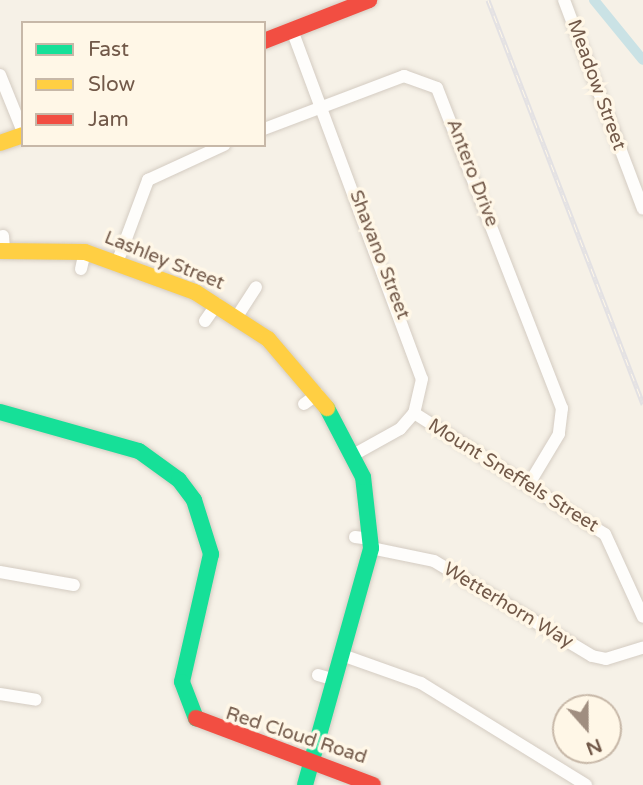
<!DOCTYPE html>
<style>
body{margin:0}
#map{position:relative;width:643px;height:785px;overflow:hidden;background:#f6f1e7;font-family:"Varela Round",sans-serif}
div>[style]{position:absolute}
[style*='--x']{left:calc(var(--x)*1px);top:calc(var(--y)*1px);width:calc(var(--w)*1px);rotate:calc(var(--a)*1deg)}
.canal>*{height:10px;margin:-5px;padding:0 5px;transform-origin:5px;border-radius:5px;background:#cae2e5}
.roads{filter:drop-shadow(0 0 2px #d4ccc2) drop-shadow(0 0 2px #d4ccc2)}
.street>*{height:12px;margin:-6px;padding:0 6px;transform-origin:6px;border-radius:6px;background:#fefdfb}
.fast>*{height:16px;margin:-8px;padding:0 8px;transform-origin:8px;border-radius:8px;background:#16e098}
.slow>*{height:16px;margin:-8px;padding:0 8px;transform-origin:8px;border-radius:8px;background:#ffcf43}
.jam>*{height:16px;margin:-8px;padding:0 8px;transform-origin:8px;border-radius:8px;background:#f24e42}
.rail>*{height:5px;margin-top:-2.5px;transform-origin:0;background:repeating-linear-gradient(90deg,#fff7e7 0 8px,#e3e1e3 0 16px);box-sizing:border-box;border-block:2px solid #e3e1e3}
span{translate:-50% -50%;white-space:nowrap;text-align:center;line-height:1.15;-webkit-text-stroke:7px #fff7e7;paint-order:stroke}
.street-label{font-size:19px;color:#725949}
.legend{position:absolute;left:21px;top:21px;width:245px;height:126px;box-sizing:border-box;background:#fff7e7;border:2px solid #c7b8a8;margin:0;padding:9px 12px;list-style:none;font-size:21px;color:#725949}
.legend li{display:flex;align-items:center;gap:14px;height:35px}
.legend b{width:35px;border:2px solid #c7b8a8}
.north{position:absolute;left:552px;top:694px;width:70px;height:70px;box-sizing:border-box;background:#fff7e7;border:2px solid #c7b8a8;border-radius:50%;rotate:159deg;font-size:19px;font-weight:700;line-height:28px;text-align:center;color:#725949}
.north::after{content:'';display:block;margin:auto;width:24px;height:32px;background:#a08e80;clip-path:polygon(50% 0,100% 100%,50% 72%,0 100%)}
</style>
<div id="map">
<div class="canal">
<div style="--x:594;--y:0;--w:77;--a:50.8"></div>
</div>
<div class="roads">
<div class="street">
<div style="--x:564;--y:0;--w:223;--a:69.3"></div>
<div style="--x:292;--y:30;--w:372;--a:69.6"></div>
<div style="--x:422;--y:379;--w:35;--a:103"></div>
<div style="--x:414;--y:413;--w:21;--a:131"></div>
<div style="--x:400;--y:429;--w:51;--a:150.9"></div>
<div style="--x:0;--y:75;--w:61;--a:68"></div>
<div style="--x:264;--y:129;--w:150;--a:-20.7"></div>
<div style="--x:404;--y:76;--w:35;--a:20"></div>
<div style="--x:437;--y:88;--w:344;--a:68.7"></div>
<div style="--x:562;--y:408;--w:26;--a:97"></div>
<div style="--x:559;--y:434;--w:58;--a:121"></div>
<div style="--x:3;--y:236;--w:15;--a:86"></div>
<div style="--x:117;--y:263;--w:89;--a:-69.5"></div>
<div style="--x:148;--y:180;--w:84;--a:-24.7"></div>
<div style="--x:81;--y:269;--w:17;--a:-77"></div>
<div style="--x:238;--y:315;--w:33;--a:-57"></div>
<div style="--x:205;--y:321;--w:21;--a:-55"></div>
<div style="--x:304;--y:404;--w:17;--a:-36"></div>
<div style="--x:414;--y:413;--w:226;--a:32.4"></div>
<div style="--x:605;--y:534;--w:91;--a:65.4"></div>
<div style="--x:355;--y:537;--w:16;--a:7"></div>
<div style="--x:371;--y:548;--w:64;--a:11.7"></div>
<div style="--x:434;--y:561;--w:184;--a:31"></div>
<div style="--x:592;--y:656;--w:14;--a:12"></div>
<div style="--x:606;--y:659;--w:39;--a:-17"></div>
<div style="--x:0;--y:572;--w:75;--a:10"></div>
<div style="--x:342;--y:655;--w:84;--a:19.5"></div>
<div style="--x:421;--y:683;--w:194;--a:31.7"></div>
<div style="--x:318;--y:675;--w:18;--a:16"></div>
<div style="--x:0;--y:694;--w:36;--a:9"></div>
</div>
<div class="fast">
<div style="--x:0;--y:412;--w:144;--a:15.7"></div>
<div style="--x:139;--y:451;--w:49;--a:35.9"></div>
<div style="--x:179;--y:480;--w:25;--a:53"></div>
<div style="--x:194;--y:500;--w:57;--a:72.5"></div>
<div style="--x:211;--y:554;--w:131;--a:102.8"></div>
<div style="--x:182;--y:682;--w:39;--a:69"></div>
<div style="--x:305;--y:785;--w:246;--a:-74.4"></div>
<div style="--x:371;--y:548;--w:71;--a:-96.4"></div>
<div style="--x:363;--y:477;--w:78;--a:-117.6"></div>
</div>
<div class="slow">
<div style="--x:0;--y:143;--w:24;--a:-19"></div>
<div style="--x:0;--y:251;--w:85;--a:0.7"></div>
<div style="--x:85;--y:252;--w:117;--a:20"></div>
<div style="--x:195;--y:292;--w:87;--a:32.8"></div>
<div style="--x:268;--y:339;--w:91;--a:49.5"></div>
</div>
<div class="jam">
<div style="--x:264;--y:41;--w:113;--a:-21.3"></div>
<div style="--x:196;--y:718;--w:189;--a:20.7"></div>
</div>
</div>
<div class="rail">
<div style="--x:488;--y:0;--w:433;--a:69"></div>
</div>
<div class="street-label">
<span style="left:596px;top:85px;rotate:70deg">Meadow Street</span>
<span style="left:472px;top:173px;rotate:69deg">Antero Drive</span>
<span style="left:379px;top:255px;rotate:69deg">Shavano Street</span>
<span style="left:164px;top:261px;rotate:22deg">Lashley Street</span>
<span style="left:513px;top:476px;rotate:32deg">Mount Sneffels Street</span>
<span style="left:508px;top:606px;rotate:31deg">Wetterhorn Way</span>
<span style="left:296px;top:736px;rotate:18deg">Red Cloud Road</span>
</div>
<ul class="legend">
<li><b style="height:9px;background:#16e098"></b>Fast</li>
<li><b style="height:9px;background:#ffcf43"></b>Slow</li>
<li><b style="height:9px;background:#f24e42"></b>Jam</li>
</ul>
<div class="north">N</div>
</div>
